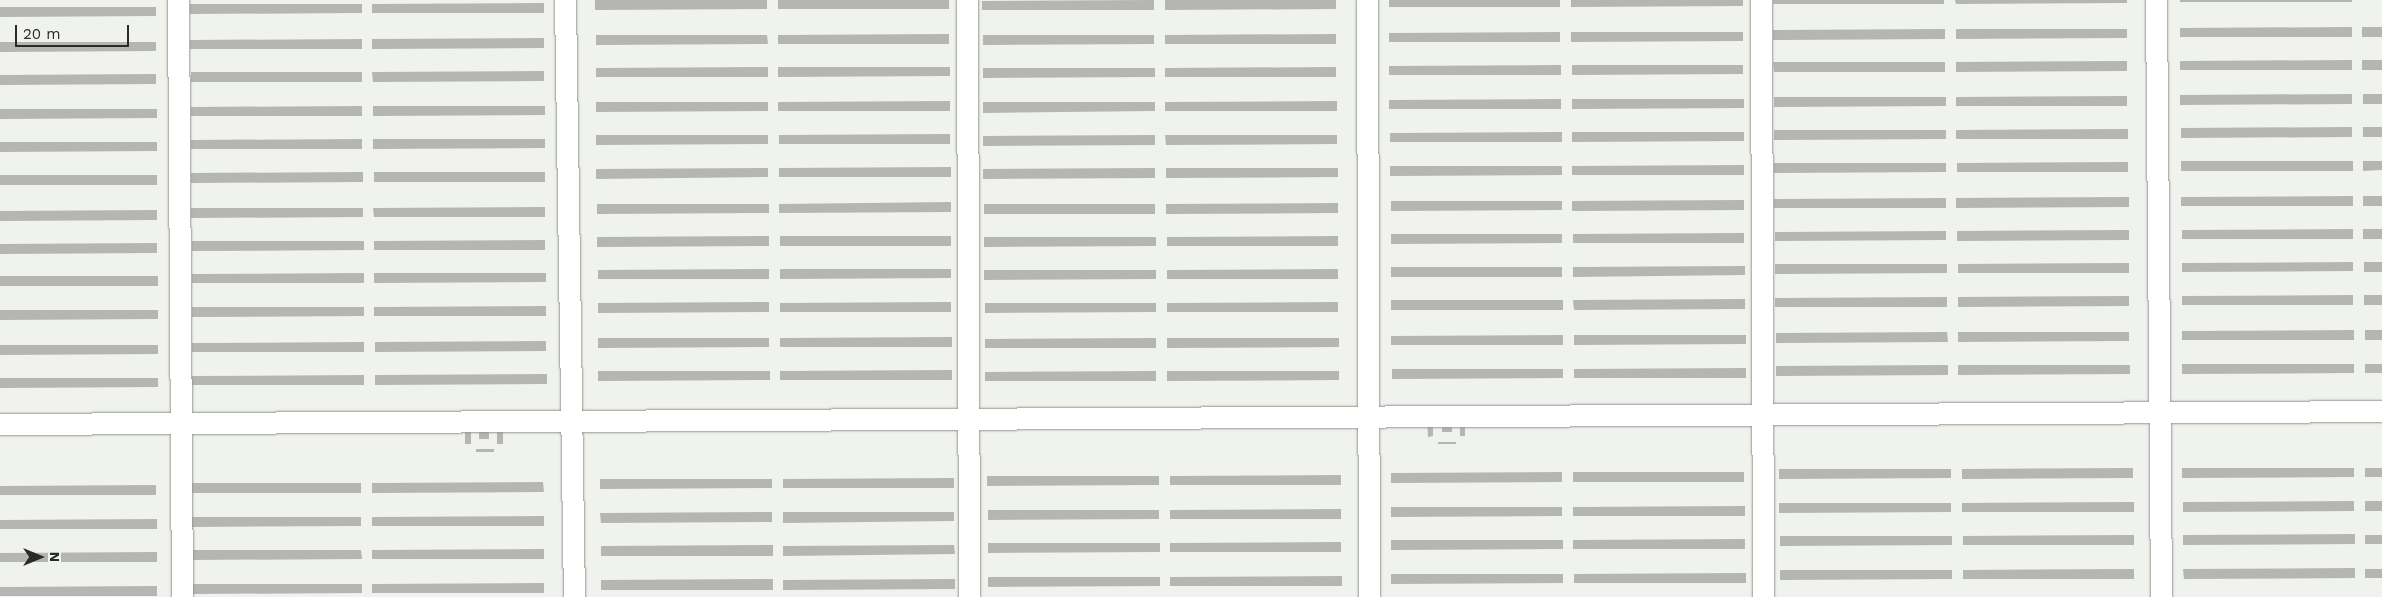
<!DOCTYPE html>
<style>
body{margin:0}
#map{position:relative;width:2382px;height:597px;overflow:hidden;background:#f0f2ee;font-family:"Work Sans",sans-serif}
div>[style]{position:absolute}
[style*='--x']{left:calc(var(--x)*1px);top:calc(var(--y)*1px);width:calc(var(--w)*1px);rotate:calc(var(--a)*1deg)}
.building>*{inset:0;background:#b5b5b1}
.roads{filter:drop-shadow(0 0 1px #91938f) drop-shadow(0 0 1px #91938f)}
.service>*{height:21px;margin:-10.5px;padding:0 10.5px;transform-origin:10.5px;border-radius:10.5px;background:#fff}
span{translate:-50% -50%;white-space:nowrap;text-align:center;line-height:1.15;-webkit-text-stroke:4px #f0f2ee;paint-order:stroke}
.north{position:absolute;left:15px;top:532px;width:50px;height:50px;-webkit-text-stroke:4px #f0f2ee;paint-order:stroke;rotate:90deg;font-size:14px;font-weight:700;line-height:20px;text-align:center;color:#2a2b29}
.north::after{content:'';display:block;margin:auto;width:18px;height:22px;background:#2a2b29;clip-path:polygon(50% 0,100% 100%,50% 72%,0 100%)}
.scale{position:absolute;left:15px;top:25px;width:114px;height:22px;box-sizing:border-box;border:2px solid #2a2b29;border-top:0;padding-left:6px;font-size:15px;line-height:18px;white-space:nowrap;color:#2a2b29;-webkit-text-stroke:4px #f0f2ee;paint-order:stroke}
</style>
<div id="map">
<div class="building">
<div style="clip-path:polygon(595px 0,767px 0,767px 9px,595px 10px)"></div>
<div style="clip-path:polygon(778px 0,949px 0,949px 9px,778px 9px)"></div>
<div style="clip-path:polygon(1154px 0,1154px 10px,982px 10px,982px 1px)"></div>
<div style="clip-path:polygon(1165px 0,1336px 0,1336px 9px,1165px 10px)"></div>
<div style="clip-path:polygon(1389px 0,1560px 0,1560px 7px,1389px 7px)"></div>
<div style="clip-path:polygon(1571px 0,1743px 0,1743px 6px,1571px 7px)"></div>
<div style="clip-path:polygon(1773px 0,1944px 0,1944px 4px,1773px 4px)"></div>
<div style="clip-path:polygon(1955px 0,2127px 0,2127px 3px,1956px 4px)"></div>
<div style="clip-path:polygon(2180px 0,2352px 0,2352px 2px,2180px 2px)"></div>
<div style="clip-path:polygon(544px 3px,544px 13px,372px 13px,372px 4px)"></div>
<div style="clip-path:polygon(190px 4px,362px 4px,362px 13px,190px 14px)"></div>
<div style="clip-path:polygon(0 7px,156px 7px,156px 16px,0 17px)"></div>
<div style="clip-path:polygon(2352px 27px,2352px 37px,2180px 37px,2180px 28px)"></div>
<div style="clip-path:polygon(2362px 27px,2382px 27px,2382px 37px,2362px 37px)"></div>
<div style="clip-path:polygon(1945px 29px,1945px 39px,1773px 40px,1773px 30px)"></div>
<div style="clip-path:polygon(1956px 29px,2127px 29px,2127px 38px,1956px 39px)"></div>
<div style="clip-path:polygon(1560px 32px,1560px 42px,1389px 42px,1389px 33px)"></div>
<div style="clip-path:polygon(1571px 32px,1743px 32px,1743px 41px,1571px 42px)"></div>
<div style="clip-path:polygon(949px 34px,949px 44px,778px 44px,778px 35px)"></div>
<div style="clip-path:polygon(1336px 34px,1336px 44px,1165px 44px,1165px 35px)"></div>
<div style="clip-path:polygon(596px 35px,767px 35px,768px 44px,596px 45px)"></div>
<div style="clip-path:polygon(983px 35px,1154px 35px,1154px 44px,983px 45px)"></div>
<div style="clip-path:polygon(544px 38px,544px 48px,372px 49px,372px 39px)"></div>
<div style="clip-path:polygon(362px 39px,362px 49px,190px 49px,190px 40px)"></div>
<div style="clip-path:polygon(0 42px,156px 42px,156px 51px,0 52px)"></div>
<div style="clip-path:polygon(2352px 60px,2352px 70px,2180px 70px,2180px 61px)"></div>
<div style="clip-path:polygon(2362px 60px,2382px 60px,2382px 70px,2362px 70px)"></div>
<div style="clip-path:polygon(2127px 61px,2127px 71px,1956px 72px,1956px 62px)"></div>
<div style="clip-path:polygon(1773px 62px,1945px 62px,1945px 72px,1774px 72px)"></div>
<div style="clip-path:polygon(1561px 65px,1561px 75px,1389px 75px,1389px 66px)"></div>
<div style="clip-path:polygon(1572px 65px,1743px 65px,1743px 74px,1572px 75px)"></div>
<div style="clip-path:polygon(768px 67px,768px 77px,596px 77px,596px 68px)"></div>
<div style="clip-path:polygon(778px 67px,950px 67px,950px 76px,778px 77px)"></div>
<div style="clip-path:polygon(1336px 67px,1336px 77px,1165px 77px,1165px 68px)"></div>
<div style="clip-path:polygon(983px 68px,1155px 68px,1155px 77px,983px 78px)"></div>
<div style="clip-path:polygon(544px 71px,544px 81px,373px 82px,372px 72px)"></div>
<div style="clip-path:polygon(191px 72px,362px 72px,362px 82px,191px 82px)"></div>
<div style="clip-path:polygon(156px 74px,156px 84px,0 85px,0 75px)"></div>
<div style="clip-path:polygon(2352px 94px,2352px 104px,2180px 105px,2180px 95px)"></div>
<div style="clip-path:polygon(2363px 94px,2382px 94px,2382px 104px,2363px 104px)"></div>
<div style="clip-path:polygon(2127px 96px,2127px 106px,1956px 106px,1956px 97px)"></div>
<div style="clip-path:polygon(1774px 97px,1946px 97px,1946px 106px,1774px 107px)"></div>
<div style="clip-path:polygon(1561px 99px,1561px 109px,1389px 109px,1389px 100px)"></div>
<div style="clip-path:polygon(1572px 99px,1744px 99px,1744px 108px,1572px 109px)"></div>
<div style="clip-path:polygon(950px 101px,950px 111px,778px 111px,778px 102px)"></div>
<div style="clip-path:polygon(1337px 101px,1337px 111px,1165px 111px,1165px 102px)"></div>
<div style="clip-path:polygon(596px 102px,768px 102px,768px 111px,596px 112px)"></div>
<div style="clip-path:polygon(983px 102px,1155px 102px,1155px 111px,983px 113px)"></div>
<div style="clip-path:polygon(362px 106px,362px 116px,191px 116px,191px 107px)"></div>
<div style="clip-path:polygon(373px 106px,545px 106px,545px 115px,373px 116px)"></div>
<div style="clip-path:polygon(0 109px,157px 109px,157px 118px,0 119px)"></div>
<div style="clip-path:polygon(2352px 127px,2352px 137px,2181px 138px,2181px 128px)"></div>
<div style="clip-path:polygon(2363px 127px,2382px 127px,2382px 137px,2363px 137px)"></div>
<div style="clip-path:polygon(2128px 129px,2128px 139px,1956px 139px,1956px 130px)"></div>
<div style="clip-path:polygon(1774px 130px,1946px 130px,1946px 139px,1774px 140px)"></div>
<div style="clip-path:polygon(1562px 132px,1562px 142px,1390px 142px,1390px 133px)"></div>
<div style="clip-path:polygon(1572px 132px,1744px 132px,1744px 141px,1572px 142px)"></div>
<div style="clip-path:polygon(950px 134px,950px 144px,779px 144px,779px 135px)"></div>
<div style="clip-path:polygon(596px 135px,768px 135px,768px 144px,596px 145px)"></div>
<div style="clip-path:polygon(1155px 135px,1155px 145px,983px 146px,983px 136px)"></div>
<div style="clip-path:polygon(1165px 135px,1337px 135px,1337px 144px,1166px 145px)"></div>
<div style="clip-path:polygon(362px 139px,362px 149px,191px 149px,191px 140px)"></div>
<div style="clip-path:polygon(373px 139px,545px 139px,545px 148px,373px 149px)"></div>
<div style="clip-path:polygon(0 142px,157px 142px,157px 151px,0 152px)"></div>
<div style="clip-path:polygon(2181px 161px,2353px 161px,2353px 171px,2181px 171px)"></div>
<div style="clip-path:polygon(2363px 161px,2382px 161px,2382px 170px,2363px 171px)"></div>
<div style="clip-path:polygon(2128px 162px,2128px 172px,1957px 172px,1957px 163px)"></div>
<div style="clip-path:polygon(1774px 163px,1946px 163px,1946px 172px,1774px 173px)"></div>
<div style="clip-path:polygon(1744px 165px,1744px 175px,1572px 175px,1572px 166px)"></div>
<div style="clip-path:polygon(1390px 166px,1562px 166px,1562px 175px,1390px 176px)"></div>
<div style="clip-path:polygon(951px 167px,951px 177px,779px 177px,779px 168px)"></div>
<div style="clip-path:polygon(768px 168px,768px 177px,596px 179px,596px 169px)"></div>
<div style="clip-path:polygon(1155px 168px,1155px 178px,983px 179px,983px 169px)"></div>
<div style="clip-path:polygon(1166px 168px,1338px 168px,1338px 177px,1166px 178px)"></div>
<div style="clip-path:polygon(363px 172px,363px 182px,191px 183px,191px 173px)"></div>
<div style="clip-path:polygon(374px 172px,545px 172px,545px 182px,374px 182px)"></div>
<div style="clip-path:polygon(0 175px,157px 175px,157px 185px,0 185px)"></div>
<div style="clip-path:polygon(2353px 196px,2353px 206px,2181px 206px,2181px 197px)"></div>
<div style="clip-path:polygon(2363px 196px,2382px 196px,2382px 206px,2363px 206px)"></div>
<div style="clip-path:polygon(2129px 197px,2129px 207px,1956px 208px,1956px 198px)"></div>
<div style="clip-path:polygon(1946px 198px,1946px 208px,1774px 208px,1774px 199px)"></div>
<div style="clip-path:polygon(1744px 200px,1744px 210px,1572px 211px,1572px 201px)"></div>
<div style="clip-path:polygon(1391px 201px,1562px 201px,1562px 210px,1391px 211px)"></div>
<div style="clip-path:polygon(951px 202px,951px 212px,779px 213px,779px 204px)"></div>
<div style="clip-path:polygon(1338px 203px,1338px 213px,1166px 214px,1166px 204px)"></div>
<div style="clip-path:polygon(597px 204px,769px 204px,769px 213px,597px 214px)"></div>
<div style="clip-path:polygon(984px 204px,1155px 204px,1155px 214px,984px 214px)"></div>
<div style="clip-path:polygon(545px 207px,545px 217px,374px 217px,373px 208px)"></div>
<div style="clip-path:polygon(191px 208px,363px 208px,363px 217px,191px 218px)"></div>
<div style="clip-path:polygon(157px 210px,157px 220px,0 221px,0 211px)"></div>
<div style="clip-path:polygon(2353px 229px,2353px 239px,2182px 239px,2182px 230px)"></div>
<div style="clip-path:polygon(2363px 229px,2382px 229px,2382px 239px,2363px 239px)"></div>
<div style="clip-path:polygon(2129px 230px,2129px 240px,1957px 241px,1957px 231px)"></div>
<div style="clip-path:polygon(1946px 231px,1946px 240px,1775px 241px,1775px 232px)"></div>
<div style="clip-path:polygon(1744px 233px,1744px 243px,1573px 243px,1573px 234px)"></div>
<div style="clip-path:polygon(1391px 234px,1562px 234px,1562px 243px,1391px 244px)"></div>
<div style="clip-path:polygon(769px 236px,769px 246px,597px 247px,597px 237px)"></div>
<div style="clip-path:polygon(780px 236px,951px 236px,951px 246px,780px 246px)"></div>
<div style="clip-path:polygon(1338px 236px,1338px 246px,1167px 246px,1167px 237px)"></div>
<div style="clip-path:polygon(984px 237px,1156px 237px,1156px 246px,984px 247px)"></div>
<div style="clip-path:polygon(545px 240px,545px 250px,374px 250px,374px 241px)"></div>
<div style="clip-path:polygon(192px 241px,364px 241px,364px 250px,192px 251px)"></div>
<div style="clip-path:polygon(157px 243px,157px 253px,0 254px,0 244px)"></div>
<div style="clip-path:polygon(2353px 262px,2353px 271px,2182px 272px,2182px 263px)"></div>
<div style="clip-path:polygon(2364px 262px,2382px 262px,2382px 272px,2364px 272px)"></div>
<div style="clip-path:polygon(2129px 263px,2129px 273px,1958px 273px,1958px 264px)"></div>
<div style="clip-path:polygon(1775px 264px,1947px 264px,1947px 273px,1775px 274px)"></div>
<div style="clip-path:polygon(1745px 266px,1745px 275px,1573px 277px,1573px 267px)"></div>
<div style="clip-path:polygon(1391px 267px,1562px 267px,1562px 277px,1391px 277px)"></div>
<div style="clip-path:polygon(769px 269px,769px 279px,598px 279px,598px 270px)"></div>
<div style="clip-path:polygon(780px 269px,951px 269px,951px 278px,780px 279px)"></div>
<div style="clip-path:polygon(1338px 269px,1338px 279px,1167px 279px,1167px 270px)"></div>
<div style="clip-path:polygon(984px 270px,1156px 270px,1156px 279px,984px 280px)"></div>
<div style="clip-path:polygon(364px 273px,364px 283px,192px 283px,192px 274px)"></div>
<div style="clip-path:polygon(374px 273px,546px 273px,546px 282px,374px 283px)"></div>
<div style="clip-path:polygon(0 276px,158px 276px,158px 286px,0 286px)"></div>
<div style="clip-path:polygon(2353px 295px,2353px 305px,2182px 305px,2182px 296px)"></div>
<div style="clip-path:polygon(2364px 295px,2382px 295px,2382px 305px,2364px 305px)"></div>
<div style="clip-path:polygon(2129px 296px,2129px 306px,1958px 307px,1958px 297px)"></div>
<div style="clip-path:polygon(1947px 297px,1947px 307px,1775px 307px,1775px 298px)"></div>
<div style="clip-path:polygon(1745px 299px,1745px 309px,1574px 310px,1573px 300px)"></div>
<div style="clip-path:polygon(1391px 300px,1563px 300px,1563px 310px,1391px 310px)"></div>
<div style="clip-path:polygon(769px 302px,769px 312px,598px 313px,598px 303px)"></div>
<div style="clip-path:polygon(951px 302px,951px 312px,780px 312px,780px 303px)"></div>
<div style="clip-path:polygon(1338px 302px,1338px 312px,1167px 312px,1167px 303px)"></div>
<div style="clip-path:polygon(985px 303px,1156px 303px,1156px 312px,985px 313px)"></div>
<div style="clip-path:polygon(546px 306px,546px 316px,374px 316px,374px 307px)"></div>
<div style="clip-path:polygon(192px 307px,364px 307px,364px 316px,192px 317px)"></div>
<div style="clip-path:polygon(0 310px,158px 310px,158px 319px,0 320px)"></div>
<div style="clip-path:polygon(2354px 330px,2354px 340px,2182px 340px,2182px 331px)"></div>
<div style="clip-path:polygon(2365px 330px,2382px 330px,2382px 340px,2365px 340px)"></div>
<div style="clip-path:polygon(1947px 332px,1948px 342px,1776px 343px,1776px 333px)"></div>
<div style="clip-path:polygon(1958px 332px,2129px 332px,2129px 341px,1958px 342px)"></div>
<div style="clip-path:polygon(1563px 335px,1563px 345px,1391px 345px,1391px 336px)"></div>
<div style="clip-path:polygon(1574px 335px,1746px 335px,1746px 344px,1574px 345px)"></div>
<div style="clip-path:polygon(952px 337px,952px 347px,780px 347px,780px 338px)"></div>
<div style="clip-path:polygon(598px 338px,769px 338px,769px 347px,598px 348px)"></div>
<div style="clip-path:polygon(1156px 338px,1156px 348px,985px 348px,985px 339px)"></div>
<div style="clip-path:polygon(1167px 338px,1339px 338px,1339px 347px,1167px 348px)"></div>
<div style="clip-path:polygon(546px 341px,546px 351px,375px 352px,375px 342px)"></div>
<div style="clip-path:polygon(364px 342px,364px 352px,192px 352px,192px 343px)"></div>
<div style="clip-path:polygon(0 345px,158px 345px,158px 354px,0 355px)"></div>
<div style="clip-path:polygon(2182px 364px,2354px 364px,2354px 373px,2182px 374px)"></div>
<div style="clip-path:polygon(2365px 364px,2382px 364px,2382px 373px,2365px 373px)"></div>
<div style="clip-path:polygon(1948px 365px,1948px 375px,1776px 376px,1776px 366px)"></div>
<div style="clip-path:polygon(1958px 365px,2130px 365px,2130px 374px,1958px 375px)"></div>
<div style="clip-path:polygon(1746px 368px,1746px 378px,1574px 378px,1574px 369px)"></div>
<div style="clip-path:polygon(1392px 369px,1563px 369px,1563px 378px,1392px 379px)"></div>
<div style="clip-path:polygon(952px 370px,952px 380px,780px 380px,780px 371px)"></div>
<div style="clip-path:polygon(598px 371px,770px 371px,770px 380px,598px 381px)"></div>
<div style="clip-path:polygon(1156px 371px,1156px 381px,985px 381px,985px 372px)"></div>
<div style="clip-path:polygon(1167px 371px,1339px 371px,1339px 380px,1167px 381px)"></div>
<div style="clip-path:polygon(547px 374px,547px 384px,375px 385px,375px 375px)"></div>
<div style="clip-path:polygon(364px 375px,364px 385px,192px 385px,192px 376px)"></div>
<div style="clip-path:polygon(0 378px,158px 378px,158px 387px,0 388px)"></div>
<div style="clip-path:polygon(1427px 414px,1433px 414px,1433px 436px,1428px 437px)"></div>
<div style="clip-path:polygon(1460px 414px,1465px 414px,1465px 436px,1460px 436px)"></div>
<div style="clip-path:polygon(465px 421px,471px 421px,471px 444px,465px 444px)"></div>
<div style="clip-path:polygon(497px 421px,503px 421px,503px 444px,497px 444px)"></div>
<div style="clip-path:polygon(1442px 421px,1452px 421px,1452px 432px,1442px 432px)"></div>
<div style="clip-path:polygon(479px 428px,489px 428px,489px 439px,479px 439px)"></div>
<div style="clip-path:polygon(1438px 442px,1456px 442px,1456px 444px,1438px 444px)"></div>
<div style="clip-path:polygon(476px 449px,494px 449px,494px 452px,476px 452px)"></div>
<div style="clip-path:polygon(2133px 468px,2133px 478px,1962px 479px,1962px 469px)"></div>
<div style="clip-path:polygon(2182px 468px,2354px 468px,2354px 477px,2182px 478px)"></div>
<div style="clip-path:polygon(2365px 468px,2382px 468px,2382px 477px,2365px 477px)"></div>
<div style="clip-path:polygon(1779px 469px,1951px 469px,1951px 478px,1779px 479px)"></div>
<div style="clip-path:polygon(1562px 472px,1562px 482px,1391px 483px,1391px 473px)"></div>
<div style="clip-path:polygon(1573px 472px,1744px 472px,1744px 482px,1573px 482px)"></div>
<div style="clip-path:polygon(1341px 475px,1341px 485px,1170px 485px,1170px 476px)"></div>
<div style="clip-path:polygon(987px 476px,1159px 476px,1159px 485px,987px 486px)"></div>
<div style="clip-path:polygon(954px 478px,954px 488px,783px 488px,783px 479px)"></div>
<div style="clip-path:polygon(600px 479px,772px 479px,772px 488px,600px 489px)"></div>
<div style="clip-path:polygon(543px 482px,544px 492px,372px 493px,372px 483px)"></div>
<div style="clip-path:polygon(189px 483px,361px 483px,361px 493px,189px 493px)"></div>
<div style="clip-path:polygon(156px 485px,156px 495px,0 495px,0 486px)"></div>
<div style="clip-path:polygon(2354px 501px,2354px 511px,2183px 512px,2183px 502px)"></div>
<div style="clip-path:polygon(2365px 501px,2382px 501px,2382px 511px,2365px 511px)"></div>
<div style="clip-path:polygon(2134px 502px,2134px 512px,1962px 512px,1962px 503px)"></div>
<div style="clip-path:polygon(1779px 503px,1951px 503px,1951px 512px,1779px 513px)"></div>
<div style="clip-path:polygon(1745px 506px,1745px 516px,1573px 516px,1573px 507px)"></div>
<div style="clip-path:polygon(1391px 507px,1562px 507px,1562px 516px,1391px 517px)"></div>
<div style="clip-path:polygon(1341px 509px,1341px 519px,1170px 519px,1170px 510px)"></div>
<div style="clip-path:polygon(988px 510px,1159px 510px,1159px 519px,988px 520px)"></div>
<div style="clip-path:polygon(772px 512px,772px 522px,601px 523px,600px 513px)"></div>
<div style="clip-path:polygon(783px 512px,954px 512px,954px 521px,783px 523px)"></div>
<div style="clip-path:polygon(544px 516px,544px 526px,372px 526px,372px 517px)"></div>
<div style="clip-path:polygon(189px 517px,361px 517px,361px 526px,189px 527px)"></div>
<div style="clip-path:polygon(157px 519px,157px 529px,0 529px,0 520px)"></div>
<div style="clip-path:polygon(2355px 534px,2355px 544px,2183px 545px,2183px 535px)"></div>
<div style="clip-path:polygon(2134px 535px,2134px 545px,1963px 545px,1963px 536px)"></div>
<div style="clip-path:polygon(2365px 535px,2382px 535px,2382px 544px,2365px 544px)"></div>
<div style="clip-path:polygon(1780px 536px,1952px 536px,1952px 545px,1780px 546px)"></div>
<div style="clip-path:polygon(1745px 539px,1745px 549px,1573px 549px,1573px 540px)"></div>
<div style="clip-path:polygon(1391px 540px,1563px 540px,1563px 549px,1391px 550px)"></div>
<div style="clip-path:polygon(1341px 542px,1341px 552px,1170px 552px,1170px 543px)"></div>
<div style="clip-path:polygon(988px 543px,1160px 543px,1160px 552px,988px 553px)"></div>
<div style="clip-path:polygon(773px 545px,773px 556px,601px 556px,601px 546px)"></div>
<div style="clip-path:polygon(954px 545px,955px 554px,783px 556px,783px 546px)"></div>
<div style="clip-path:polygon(544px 549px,544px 559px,372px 559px,372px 550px)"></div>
<div style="clip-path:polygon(190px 550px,361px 550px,362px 559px,190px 560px)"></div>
<div style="clip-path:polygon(157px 552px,157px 562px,0 562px,0 553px)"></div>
<div style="clip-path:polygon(2355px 568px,2355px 578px,2184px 579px,2183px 569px)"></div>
<div style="clip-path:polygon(2134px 569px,2134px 579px,1963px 579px,1963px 570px)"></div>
<div style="clip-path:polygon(2365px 569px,2382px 569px,2382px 578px,2365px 578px)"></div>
<div style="clip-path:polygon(1780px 570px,1952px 570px,1952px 579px,1780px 580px)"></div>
<div style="clip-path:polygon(1746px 573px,1746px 583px,1574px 583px,1574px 574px)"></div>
<div style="clip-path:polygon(1391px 574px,1563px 574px,1563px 583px,1391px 584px)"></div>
<div style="clip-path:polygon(1342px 576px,1342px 586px,1170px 586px,1170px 577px)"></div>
<div style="clip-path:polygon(988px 577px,1160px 577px,1160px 586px,988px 587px)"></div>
<div style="clip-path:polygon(773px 579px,773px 590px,601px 590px,601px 580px)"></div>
<div style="clip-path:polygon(955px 579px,955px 589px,783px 590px,783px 580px)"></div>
<div style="clip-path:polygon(544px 583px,544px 593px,372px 593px,372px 584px)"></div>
<div style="clip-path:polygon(190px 584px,362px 584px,362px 593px,190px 594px)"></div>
<div style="clip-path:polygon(157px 586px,157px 596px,0 596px,0 587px)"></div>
</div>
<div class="roads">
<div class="service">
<div style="--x:178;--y:0;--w:597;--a:89.62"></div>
<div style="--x:565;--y:0;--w:597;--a:89.14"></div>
<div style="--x:967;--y:0;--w:597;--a:89.81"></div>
<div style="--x:1367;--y:0;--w:597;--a:89.81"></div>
<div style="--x:1761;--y:0;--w:597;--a:89.81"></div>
<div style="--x:2156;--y:0;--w:597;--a:89.52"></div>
<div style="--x:0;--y:424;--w:2382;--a:-0.31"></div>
</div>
</div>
<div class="north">N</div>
<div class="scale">20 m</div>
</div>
